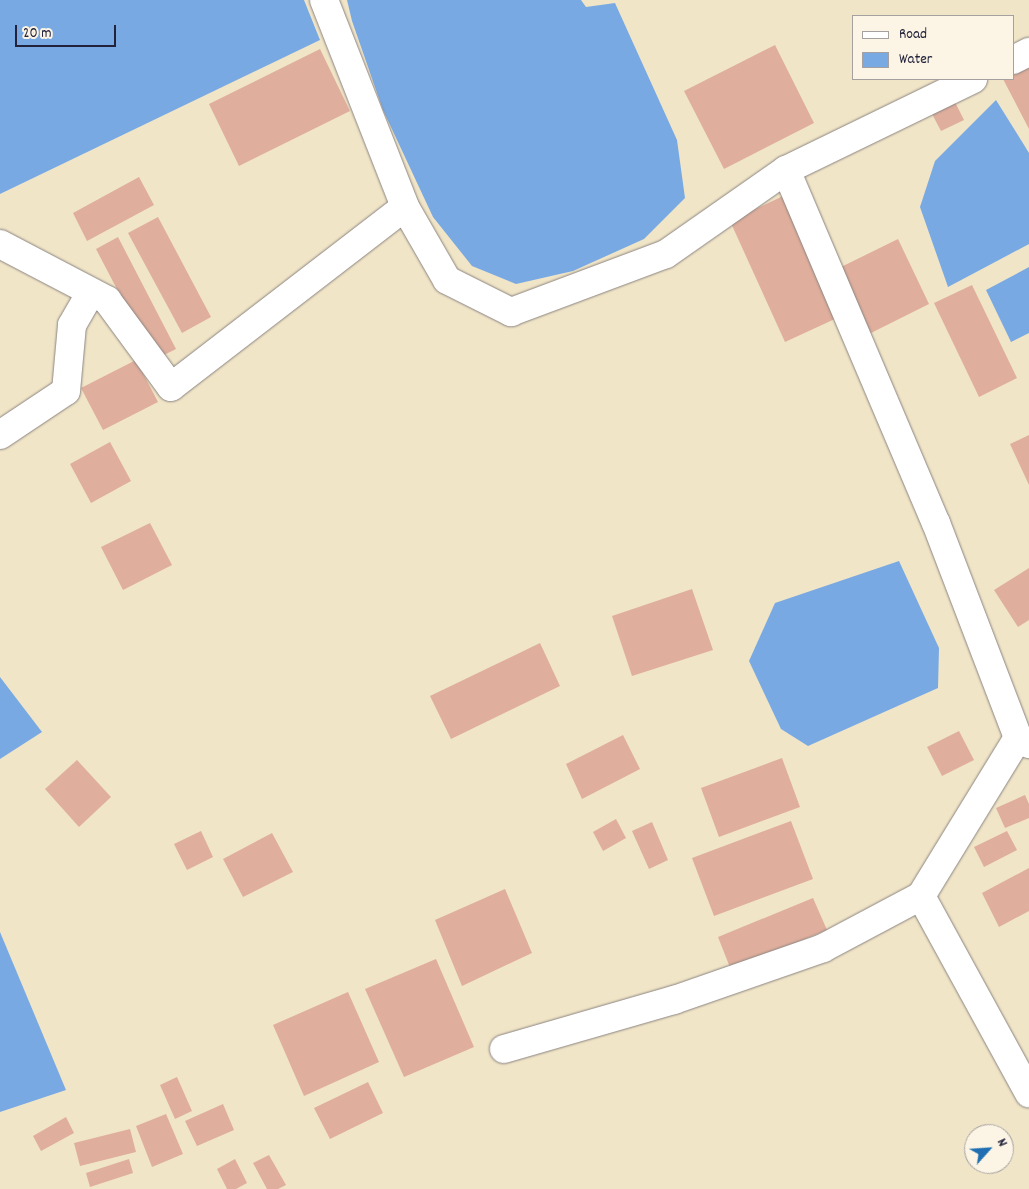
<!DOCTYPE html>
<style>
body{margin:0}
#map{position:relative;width:1029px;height:1189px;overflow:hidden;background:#f1e5c7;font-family:Dekko,sans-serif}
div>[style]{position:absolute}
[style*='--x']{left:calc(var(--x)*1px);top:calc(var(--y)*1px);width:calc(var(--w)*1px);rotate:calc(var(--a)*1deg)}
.water>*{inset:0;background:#79a9e3}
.building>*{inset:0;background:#dfae9c}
.roads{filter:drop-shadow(0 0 1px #8a8481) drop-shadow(0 0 1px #8a8481)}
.street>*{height:28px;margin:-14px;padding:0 14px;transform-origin:14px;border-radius:14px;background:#fff}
span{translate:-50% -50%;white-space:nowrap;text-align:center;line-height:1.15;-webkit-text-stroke:4.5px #fcf5e5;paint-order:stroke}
.legend{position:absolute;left:852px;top:15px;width:162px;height:65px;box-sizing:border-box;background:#fcf5e5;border:1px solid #a5a1a1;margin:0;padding:6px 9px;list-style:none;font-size:15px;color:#22223b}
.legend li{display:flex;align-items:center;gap:10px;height:25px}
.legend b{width:25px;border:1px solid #a5a1a1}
.north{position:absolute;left:964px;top:1124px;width:50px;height:50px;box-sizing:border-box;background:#fcf5e5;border:1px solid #a5a1a1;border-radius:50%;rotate:64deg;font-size:14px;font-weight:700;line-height:20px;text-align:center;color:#22223b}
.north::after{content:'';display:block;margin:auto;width:18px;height:22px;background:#1f6fb2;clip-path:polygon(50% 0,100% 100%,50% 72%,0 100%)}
.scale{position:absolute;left:15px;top:25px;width:101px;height:22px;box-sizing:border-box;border:2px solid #22223b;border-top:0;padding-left:6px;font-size:15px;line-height:18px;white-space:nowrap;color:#22223b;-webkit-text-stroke:4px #fcf5e5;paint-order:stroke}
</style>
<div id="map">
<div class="water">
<div style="clip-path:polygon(0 0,304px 0,320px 40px,0 194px)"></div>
<div style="clip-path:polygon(347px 0,581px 0,586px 7px,615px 3px,677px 140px,685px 198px,644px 239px,573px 271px,516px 284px,472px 266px,433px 217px,383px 110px,352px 21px)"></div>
<div style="clip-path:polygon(996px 100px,1029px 153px,1029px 244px,948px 287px,920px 207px,935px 161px)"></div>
<div style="clip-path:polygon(1029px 267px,1029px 333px,1011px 342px,986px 290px)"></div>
<div style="clip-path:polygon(899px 561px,939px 648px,938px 688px,808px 746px,781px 729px,749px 661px,775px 603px)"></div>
<div style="clip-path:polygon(0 677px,42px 732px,0 759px)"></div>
<div style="clip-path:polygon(0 932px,66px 1090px,0 1112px)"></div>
</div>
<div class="building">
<div style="clip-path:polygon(775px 45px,814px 123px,724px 169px,684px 91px)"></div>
<div style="clip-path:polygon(320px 49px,350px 111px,239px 166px,209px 104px)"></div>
<div style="clip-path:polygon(1029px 67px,1029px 129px,1003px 79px,1013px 79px,1013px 72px)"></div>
<div style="clip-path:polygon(953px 98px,964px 120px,941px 131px,930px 110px)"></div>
<div style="clip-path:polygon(139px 177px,154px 205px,87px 241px,73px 213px)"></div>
<div style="clip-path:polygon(783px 196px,837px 318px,785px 342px,730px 221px)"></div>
<div style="clip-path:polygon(158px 217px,211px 317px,182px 333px,128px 233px)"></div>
<div style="clip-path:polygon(118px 237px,176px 349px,154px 360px,96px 249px)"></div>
<div style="clip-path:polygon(898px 239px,929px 304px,871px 333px,839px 268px)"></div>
<div style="clip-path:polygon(972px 285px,1017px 378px,979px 397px,934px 303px)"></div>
<div style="clip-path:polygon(136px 360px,158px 402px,103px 430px,81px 388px)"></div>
<div style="clip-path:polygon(1029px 435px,1029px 485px,1010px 444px)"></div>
<div style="clip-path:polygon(110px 442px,131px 481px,91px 503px,70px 464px)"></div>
<div style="clip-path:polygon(150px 523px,172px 565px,123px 590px,101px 547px)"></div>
<div style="clip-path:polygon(1029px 568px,1029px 620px,1018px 627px,994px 590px)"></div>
<div style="clip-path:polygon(692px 589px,713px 650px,632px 676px,612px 616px)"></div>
<div style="clip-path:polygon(540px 643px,560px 686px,451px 739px,430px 696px)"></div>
<div style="clip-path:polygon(959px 731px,974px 760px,942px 776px,927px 747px)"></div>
<div style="clip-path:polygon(623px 735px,640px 769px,582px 799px,566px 764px)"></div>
<div style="clip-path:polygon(782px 758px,800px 807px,719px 837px,701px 788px)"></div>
<div style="clip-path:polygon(77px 760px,111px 797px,79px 827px,45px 789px)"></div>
<div style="clip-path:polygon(1025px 795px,1029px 804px,1029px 818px,1005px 828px,996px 808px)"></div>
<div style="clip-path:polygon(616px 819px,626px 838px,603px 851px,593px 832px)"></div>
<div style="clip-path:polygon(791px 821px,813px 879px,714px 916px,692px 858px)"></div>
<div style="clip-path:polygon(652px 822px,668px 860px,649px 869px,632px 831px)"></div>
<div style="clip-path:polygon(201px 831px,213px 857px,187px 870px,174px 844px)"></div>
<div style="clip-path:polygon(1007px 831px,1017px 850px,984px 867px,974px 847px)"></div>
<div style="clip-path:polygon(272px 833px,293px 872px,243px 897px,223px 859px)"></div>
<div style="clip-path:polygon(1029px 868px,1029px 911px,999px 927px,982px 893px)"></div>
<div style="clip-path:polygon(505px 889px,532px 953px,462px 986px,435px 920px)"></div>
<div style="clip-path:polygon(813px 898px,827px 930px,731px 970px,718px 937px)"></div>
<div style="clip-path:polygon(436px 959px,474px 1047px,404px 1077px,365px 989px)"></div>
<div style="clip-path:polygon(348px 992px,379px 1062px,304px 1096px,273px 1025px)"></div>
<div style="clip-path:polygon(177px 1077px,192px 1111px,175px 1119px,160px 1085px)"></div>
<div style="clip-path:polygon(368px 1082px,383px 1113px,330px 1139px,314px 1108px)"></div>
<div style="clip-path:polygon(223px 1104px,234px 1130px,197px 1146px,185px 1121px)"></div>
<div style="clip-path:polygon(166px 1114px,183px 1154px,152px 1167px,136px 1126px)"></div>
<div style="clip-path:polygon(66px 1117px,74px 1133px,41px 1151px,33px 1136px)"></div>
<div style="clip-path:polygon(130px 1129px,136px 1152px,80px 1166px,74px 1143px)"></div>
<div style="clip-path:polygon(269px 1155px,286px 1185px,278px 1189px,267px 1189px,253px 1163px)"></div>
<div style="clip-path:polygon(129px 1159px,133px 1173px,90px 1187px,86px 1173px)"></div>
<div style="clip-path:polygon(235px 1159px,247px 1183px,236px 1189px,227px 1189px,217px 1169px)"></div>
</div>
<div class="roads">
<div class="street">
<div style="--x:324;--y:0;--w:222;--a:68.6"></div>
<div style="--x:405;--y:207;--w:84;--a:60.1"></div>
<div style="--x:447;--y:280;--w:72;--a:26.6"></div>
<div style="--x:511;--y:312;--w:165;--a:-20.5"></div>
<div style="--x:666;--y:254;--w:146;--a:-35"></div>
<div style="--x:786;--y:170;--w:208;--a:-25.9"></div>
<div style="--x:1013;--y:60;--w:18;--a:-27"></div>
<div style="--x:786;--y:170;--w:384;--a:67"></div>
<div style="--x:936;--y:523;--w:230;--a:69.1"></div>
<div style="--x:1018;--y:738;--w:13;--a:29"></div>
<div style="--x:0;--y:244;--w:121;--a:27.6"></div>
<div style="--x:107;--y:300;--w:108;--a:53.7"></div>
<div style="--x:171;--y:387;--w:295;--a:-37.6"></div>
<div style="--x:0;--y:435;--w:79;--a:-33.7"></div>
<div style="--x:66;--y:391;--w:66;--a:-84.8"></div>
<div style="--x:72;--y:325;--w:38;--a:-60"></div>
<div style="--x:921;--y:896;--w:225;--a:61.3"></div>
<div style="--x:504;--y:1049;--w:177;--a:-16.1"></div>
<div style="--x:674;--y:1000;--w:158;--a:-19.2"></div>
<div style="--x:823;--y:948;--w:111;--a:-28"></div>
<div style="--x:921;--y:896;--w:185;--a:-58.5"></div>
</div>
</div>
<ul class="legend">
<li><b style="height:6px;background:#fff"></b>Road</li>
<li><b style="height:14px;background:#79a9e3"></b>Water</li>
</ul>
<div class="north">N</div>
<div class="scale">20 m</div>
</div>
